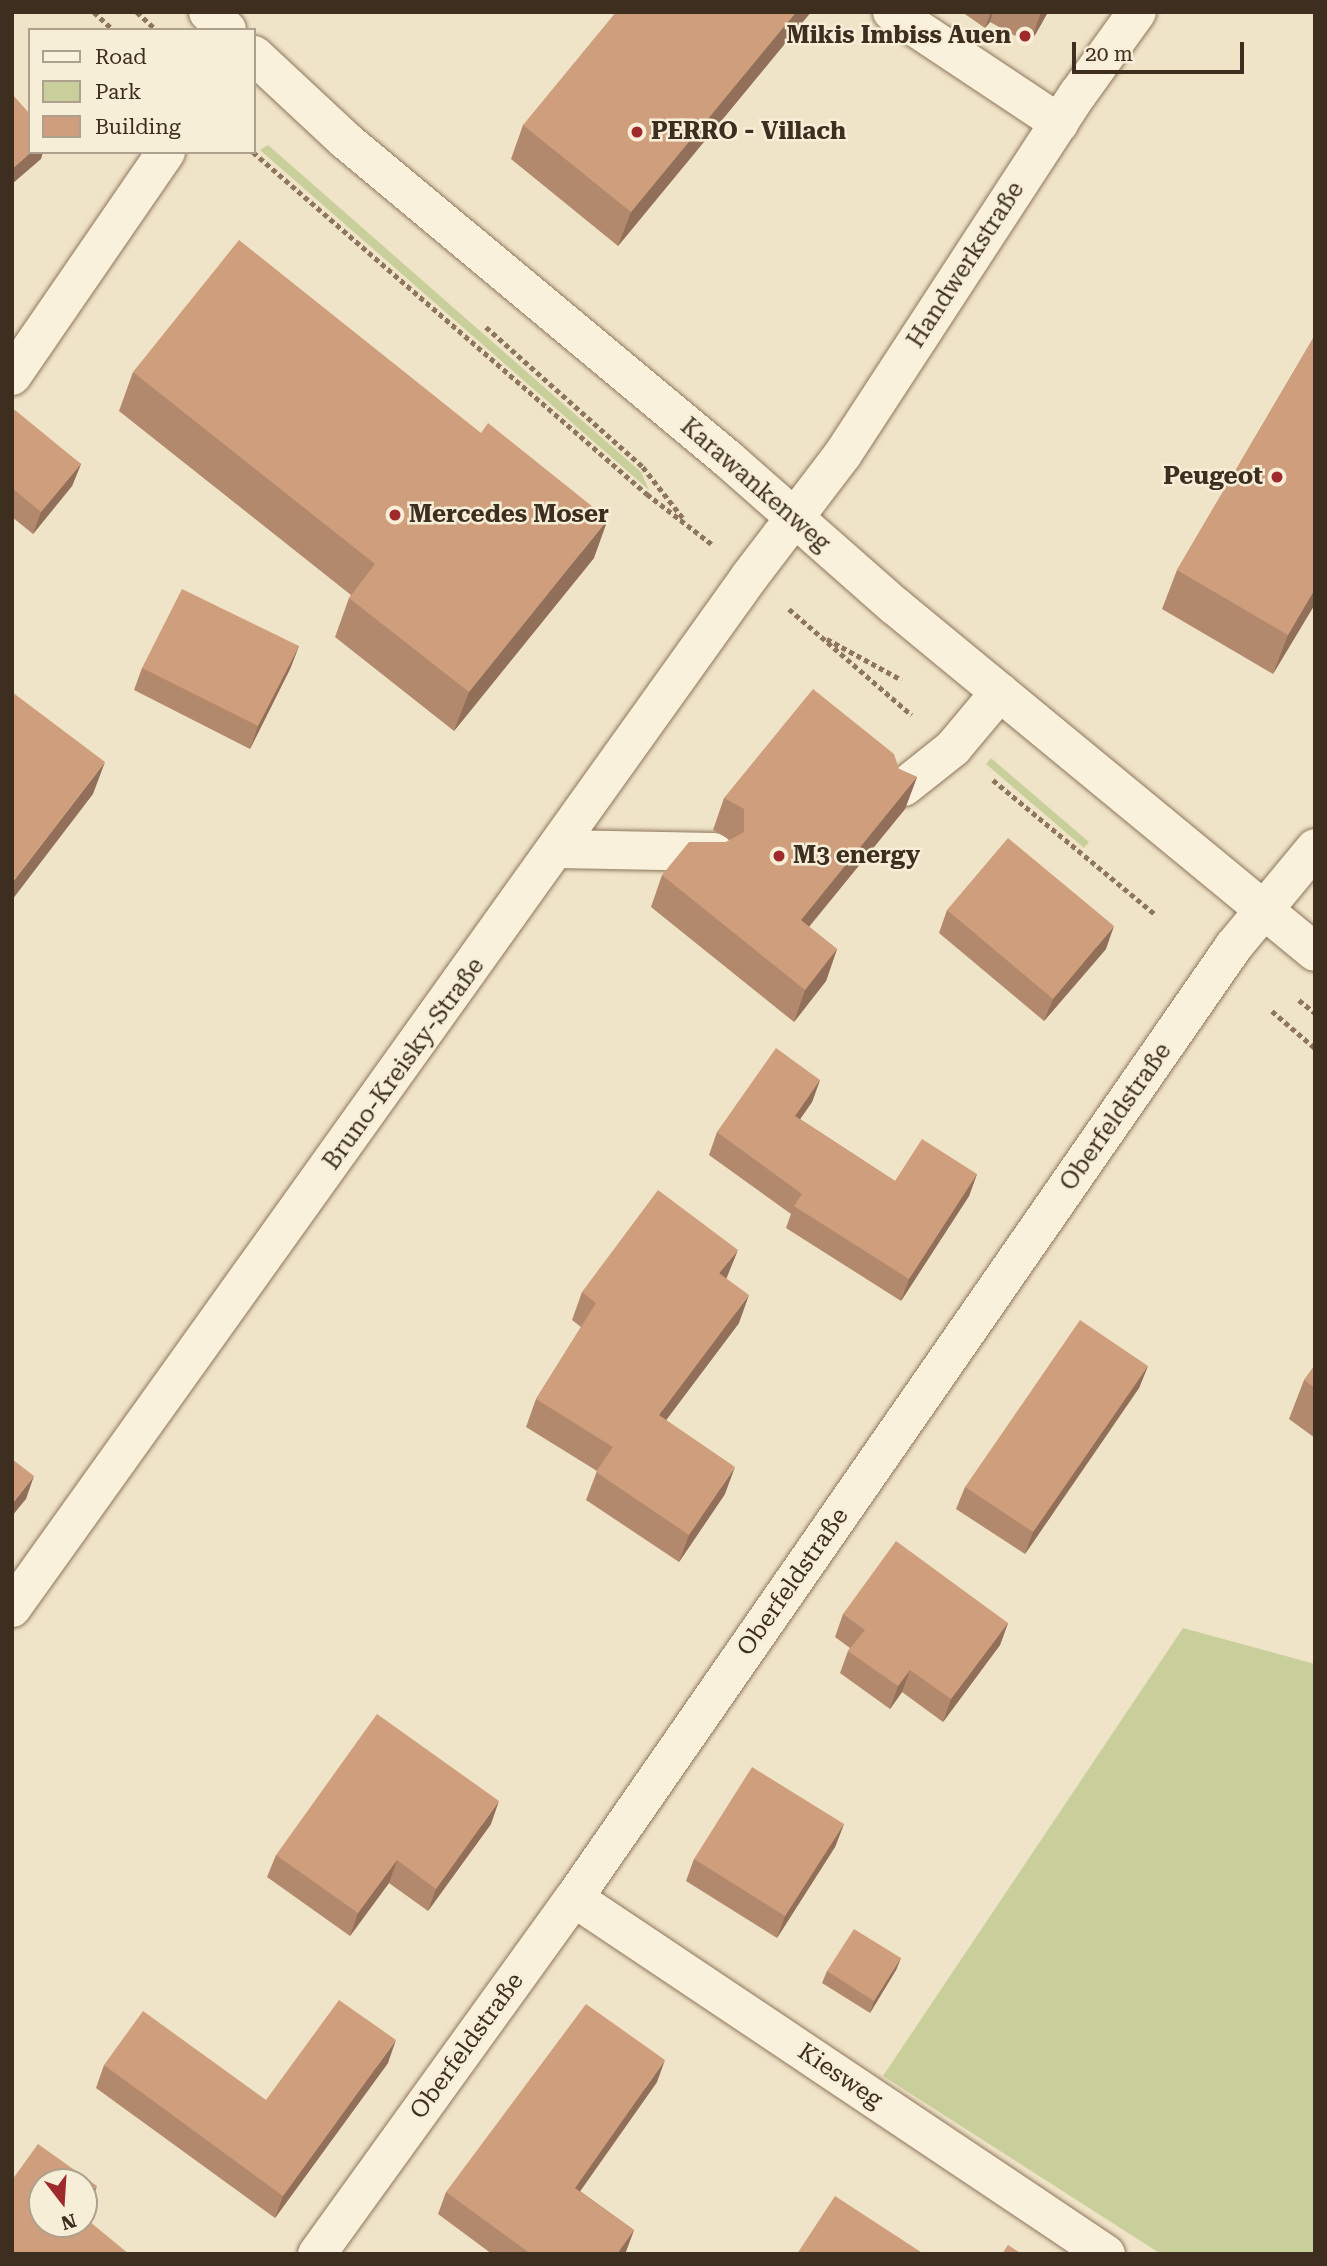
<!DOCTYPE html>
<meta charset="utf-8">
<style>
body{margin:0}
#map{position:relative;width:1327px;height:2266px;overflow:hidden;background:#f0e4c8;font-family:"Roboto Serif",serif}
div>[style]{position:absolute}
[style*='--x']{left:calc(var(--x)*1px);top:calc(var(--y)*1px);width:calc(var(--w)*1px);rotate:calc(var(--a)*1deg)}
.green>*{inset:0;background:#c9cf9b}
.path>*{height:4.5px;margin-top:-2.25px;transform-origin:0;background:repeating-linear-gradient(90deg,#8d765c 0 5px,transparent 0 8.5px)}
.roads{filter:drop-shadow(0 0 2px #8d765c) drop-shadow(0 0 2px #8d765c)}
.minor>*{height:38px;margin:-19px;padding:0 19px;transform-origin:19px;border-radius:19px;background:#faf1dc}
.wall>*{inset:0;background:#b2896c}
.shaded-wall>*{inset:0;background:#916f58}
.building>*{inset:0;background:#cf9f7d}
.dots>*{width:19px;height:19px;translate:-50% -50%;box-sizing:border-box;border:4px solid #f7eed8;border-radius:50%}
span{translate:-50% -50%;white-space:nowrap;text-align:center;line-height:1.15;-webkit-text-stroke:5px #f7eed8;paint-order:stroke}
.poi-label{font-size:24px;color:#3d2e20;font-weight:700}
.right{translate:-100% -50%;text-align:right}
.left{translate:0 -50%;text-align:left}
.street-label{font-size:24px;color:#3d2e20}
.frame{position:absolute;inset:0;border:14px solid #3d2e20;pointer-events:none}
.legend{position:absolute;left:28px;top:28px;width:228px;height:126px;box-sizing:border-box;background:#f7eed8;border:2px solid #ada18e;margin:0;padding:9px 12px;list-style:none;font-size:21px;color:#3d2e20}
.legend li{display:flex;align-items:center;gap:14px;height:35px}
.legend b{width:35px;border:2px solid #ada18e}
.north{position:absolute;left:28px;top:2168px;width:70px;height:70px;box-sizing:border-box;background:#f7eed8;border:2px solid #ada18e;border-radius:50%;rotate:163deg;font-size:19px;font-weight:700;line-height:28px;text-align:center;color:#3d2e20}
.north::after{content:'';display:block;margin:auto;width:24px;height:32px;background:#9e2a2b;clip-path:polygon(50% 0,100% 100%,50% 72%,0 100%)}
.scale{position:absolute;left:1072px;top:42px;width:172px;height:32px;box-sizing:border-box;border:4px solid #3d2e20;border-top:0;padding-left:9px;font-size:21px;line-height:24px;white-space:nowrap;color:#3d2e20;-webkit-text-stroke:5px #f7eed8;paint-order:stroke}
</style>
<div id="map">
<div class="green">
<div style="clip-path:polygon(268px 145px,641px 472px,649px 490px,260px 150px)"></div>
<div style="clip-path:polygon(991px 758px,1089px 842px,1084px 848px,986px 764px)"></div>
<div style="clip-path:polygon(1183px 1628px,1315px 1664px,1315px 2254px,1161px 2254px,883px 2076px)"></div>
</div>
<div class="path">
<div style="--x:94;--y:12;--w:26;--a:43"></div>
<div style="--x:137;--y:12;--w:26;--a:43"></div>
<div style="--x:253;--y:152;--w:522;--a:40.96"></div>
<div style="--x:647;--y:494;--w:83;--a:37.7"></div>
<div style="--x:486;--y:327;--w:210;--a:41.7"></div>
<div style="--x:643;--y:467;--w:65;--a:51.9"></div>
<div style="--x:789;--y:609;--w:162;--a:40.8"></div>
<div style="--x:827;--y:639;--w:85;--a:28.7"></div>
<div style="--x:993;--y:780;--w:210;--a:39.6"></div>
<div style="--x:1299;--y:1000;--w:21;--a:39"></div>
<div style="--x:1272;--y:1011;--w:57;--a:40.7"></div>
</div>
<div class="roads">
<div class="minor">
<div style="--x:208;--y:12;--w:26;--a:43"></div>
<div style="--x:892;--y:12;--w:201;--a:33.6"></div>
<div style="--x:254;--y:55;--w:125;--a:43"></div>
<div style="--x:345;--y:140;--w:498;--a:39.8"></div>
<div style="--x:728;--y:459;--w:222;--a:41.4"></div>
<div style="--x:895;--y:606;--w:544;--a:39.48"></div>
<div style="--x:12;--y:376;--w:272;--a:-55.5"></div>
<div style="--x:904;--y:787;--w:63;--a:-38.5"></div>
<div style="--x:953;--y:748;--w:73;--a:-50"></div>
<div style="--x:559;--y:849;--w:155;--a:1.1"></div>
<div style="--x:12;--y:1608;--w:1269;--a:-54.43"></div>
<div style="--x:750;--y:576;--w:153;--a:-52.7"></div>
<div style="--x:843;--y:454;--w:430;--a:-56.9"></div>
<div style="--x:1078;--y:94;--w:101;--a:-54.3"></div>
<div style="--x:574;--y:1898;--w:640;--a:33.79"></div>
<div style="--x:317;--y:2254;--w:439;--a:-54.2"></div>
<div style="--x:574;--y:1898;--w:1158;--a:-55.27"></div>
<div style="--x:1234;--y:946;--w:127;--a:-50.4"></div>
</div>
</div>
<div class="wall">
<div style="clip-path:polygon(811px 12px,618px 246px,511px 159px,523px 125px)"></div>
<div style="clip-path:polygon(962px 12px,1048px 12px,1030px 44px,990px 22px,985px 28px)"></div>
<div style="clip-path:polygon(1315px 335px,1315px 604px,1273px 674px,1162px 609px,1177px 570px)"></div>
<div style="clip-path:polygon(133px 372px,594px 558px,454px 731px,335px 637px,349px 598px,351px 595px,119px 411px)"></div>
<div style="clip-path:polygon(12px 412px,81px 464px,72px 486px,33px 534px,12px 517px)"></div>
<div style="clip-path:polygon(299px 646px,290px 669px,250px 749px,134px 690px,142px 668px)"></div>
<div style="clip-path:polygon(899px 769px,917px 777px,905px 809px,809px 927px,837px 949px,826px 981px,794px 1022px,651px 907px,662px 875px,730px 840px,713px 830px,724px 798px)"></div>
<div style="clip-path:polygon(947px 910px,1106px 949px,1044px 1021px,939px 933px)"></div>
<div style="clip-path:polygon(820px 1080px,812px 1102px,800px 1119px,895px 1181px,977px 1174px,969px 1196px,901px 1301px,786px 1228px,791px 1214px,709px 1155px,717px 1132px)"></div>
<div style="clip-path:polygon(727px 1277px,726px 1279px,739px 1323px,666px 1420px,725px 1494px,679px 1562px,586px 1500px,597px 1471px,526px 1427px,536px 1399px,581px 1327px,572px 1320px,582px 1292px)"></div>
<div style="clip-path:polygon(1315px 1365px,1315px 1438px,1289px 1419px,1304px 1380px)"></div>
<div style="clip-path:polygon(1148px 1366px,1139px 1388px,1025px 1554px,956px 1509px,965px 1487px)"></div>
<div style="clip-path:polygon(843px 1614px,1008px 1623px,1000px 1645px,943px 1722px,902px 1692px,890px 1709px,840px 1673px,848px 1651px,850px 1648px,835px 1637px)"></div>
<div style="clip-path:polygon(491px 1824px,428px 1911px,389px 1883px,350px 1936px,267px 1877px,276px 1855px)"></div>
<div style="clip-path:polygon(844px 1824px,835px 1847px,777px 1938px,686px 1881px,694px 1859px)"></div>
<div style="clip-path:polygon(901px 1958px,896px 1970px,870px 2013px,822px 1983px,827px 1971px)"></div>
<div style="clip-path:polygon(388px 2063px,275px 2218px,96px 2088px,104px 2065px,266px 2100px)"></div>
<div style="clip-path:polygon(657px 2082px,580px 2191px,634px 2230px,625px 2254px,492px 2254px,438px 2214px,446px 2192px)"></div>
</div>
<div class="shaded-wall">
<div style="clip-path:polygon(796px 12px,811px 12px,618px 246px,631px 212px)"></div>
<div style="clip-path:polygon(991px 12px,993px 12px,990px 22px,985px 28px)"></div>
<div style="clip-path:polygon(1041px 12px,1048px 12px,1030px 44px)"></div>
<div style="clip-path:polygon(31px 152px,43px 152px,41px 159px,12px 184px,12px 169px)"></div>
<div style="clip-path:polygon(81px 464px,72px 486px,33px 534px,41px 512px)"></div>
<div style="clip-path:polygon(608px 519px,594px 558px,454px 731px,469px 692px)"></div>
<div style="clip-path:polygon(1315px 589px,1315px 604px,1273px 674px,1288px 635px)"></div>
<div style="clip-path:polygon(299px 646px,290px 669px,250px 749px,258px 726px)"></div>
<div style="clip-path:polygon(105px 762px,93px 794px,12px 900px,12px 883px)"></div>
<div style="clip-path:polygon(917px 777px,905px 809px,789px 951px,801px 920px)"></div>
<div style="clip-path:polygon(1114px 926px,1106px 949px,1044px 1021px,1053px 999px)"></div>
<div style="clip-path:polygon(837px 949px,826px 981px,794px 1022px,805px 990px)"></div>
<div style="clip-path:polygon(820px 1080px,812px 1102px,787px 1138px,795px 1116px)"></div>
<div style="clip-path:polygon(977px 1174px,969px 1196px,901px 1301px,909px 1279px)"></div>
<div style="clip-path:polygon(738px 1250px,727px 1277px,709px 1301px,719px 1273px)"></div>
<div style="clip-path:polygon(749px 1295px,739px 1323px,649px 1443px,659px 1415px)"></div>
<div style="clip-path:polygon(1148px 1366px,1139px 1388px,1025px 1554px,1033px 1532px)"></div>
<div style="clip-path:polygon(735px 1467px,725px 1494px,679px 1562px,689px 1535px)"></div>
<div style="clip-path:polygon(34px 1476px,26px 1499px,12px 1516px,12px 1504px)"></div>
<div style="clip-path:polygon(1008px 1623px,1000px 1645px,943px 1722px,951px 1699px)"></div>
<div style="clip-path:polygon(910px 1670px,902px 1692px,890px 1709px,898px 1686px)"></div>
<div style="clip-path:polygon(499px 1801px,491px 1824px,428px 1911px,436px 1889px)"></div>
<div style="clip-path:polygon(844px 1824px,835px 1847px,777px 1938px,785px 1916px)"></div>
<div style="clip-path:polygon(397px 1860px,389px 1883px,350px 1936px,358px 1913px)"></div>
<div style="clip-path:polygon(901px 1958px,896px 1970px,870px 2013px,874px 2001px)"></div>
<div style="clip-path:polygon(396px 2040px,388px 2063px,275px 2218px,283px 2196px)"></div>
<div style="clip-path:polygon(665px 2060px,657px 2082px,567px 2210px,575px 2188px)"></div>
<div style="clip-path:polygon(97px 2186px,90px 2206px,84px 2214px,84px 2204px)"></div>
<div style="clip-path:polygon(634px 2230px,625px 2254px,617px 2254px)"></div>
</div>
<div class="building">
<div style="clip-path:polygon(616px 12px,796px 12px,631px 212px,523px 125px)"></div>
<div style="clip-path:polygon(12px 94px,30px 114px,30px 152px,31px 152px,12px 169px)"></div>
<div style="clip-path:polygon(239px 240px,481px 433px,488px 423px,608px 519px,469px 692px,349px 598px,375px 564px,133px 372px)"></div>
<div style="clip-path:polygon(1315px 335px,1315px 589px,1288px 635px,1177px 570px)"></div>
<div style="clip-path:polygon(15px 410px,81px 464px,41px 512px,12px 488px,12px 412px)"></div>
<div style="clip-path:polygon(182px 589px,299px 646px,258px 726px,142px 668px)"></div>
<div style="clip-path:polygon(813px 689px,894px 754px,899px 769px,917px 777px,801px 920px,837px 949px,805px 990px,662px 875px,689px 842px,726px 842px,744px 832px,744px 809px,724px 798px)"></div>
<div style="clip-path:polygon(12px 692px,105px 762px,12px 883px)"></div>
<div style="clip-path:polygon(1008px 838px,1114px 926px,1053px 999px,947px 910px)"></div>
<div style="clip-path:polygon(776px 1048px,820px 1080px,795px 1116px,895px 1181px,922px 1139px,977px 1174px,909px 1279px,794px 1206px,802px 1194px,717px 1132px)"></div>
<div style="clip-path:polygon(658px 1190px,738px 1250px,719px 1273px,749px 1295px,659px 1415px,735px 1467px,689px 1535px,596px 1472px,613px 1447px,536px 1399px,596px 1303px,582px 1292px)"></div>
<div style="clip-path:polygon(1080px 1320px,1148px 1366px,1033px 1532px,965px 1487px)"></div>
<div style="clip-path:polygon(1315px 1365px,1315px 1388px,1304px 1380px)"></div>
<div style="clip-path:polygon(12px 1459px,34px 1476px,12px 1504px)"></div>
<div style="clip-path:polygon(896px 1541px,1008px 1623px,951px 1699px,910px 1670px,898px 1686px,848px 1651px,865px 1630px,843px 1614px)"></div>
<div style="clip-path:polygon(377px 1714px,499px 1801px,436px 1889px,397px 1860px,358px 1913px,276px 1855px)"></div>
<div style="clip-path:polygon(752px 1767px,844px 1824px,785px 1916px,694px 1859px)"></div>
<div style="clip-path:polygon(854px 1929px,901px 1958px,874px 2001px,827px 1971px)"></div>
<div style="clip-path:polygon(339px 2000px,396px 2040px,283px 2196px,104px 2065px,143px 2011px,266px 2100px)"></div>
<div style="clip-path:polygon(586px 2004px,665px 2060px,575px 2188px,634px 2230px,617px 2254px,531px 2254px,446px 2192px)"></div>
<div style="clip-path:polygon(38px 2144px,97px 2186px,84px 2204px,84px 2182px,42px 2182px,42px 2224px,84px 2224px,84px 2217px,129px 2254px,12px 2254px,12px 2180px)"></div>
<div style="clip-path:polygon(835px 2196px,924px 2254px,797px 2254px)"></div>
<div style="clip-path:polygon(1008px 2245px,1022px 2254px,1002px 2254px)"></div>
</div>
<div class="dots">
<div style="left:1025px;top:36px;background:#9e2a2b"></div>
<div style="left:637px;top:132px;background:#9e2a2b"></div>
<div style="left:1277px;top:477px;background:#9e2a2b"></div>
<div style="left:395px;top:515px;background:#9e2a2b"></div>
<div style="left:779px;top:856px;background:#9e2a2b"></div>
</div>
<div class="poi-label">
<span class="right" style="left:1011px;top:36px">Mikis Imbiss Auen</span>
<span class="left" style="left:651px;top:132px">PERRO - Villach</span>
<span class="right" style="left:1263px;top:477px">Peugeot</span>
<span class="left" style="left:409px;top:515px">Mercedes Moser</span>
<span class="left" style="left:793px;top:856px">M3 energy</span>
</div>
<div class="street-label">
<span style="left:966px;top:265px;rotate:-57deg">Handwerkstraße</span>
<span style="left:755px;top:485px;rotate:41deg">Karawankenweg</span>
<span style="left:404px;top:1064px;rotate:-54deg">Bruno-Kreisky-Straße</span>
<span style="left:1116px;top:1117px;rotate:-55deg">Oberfeldstraße</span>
<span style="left:793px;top:1582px;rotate:-55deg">Oberfeldstraße</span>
<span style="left:467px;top:2046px;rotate:-54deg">Oberfeldstraße</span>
<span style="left:840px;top:2076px;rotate:34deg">Kiesweg</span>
</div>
<div class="frame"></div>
<ul class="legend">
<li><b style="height:9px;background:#faf1dc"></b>Road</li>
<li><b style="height:19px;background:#c9cf9b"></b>Park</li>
<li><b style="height:19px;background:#cf9f7d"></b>Building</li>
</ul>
<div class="north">N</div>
<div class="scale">20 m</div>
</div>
